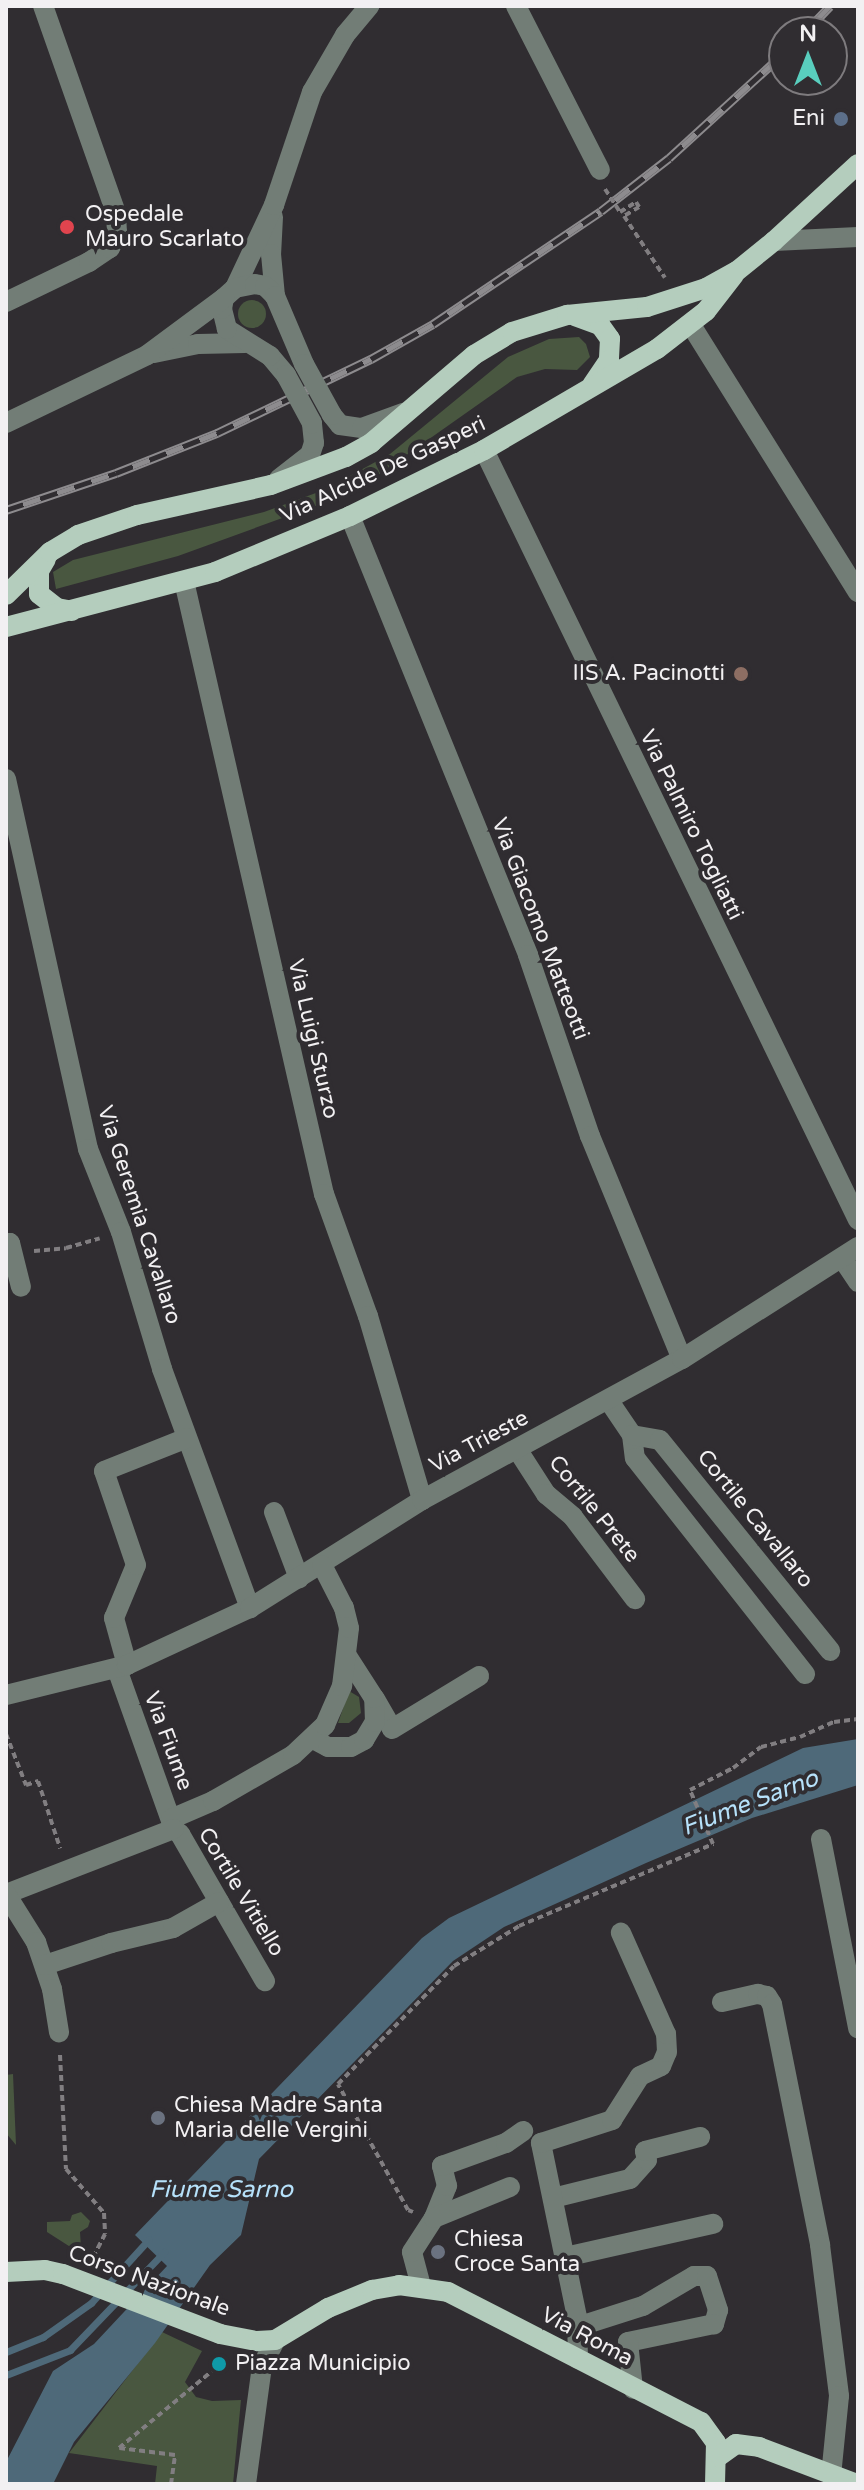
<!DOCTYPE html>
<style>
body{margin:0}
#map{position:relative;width:864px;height:2490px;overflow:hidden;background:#302d31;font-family:"Varela Round",sans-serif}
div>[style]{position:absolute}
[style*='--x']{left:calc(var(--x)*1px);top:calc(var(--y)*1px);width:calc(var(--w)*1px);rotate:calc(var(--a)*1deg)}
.green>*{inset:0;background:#495740}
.round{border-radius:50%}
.water>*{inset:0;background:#4e6979}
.stream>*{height:7px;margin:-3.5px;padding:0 3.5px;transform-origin:3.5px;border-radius:3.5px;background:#4e6979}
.path>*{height:4px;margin-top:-2px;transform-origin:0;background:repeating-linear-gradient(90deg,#817e81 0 6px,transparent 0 10px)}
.minor>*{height:20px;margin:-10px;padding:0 10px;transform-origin:10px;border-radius:10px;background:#727d76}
.major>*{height:20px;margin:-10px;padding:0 10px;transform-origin:10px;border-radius:10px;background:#b4cdbd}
.rail>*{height:9px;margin-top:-4.5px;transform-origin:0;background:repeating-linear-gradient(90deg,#302d31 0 18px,#8d8b8e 0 36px);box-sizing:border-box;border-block:2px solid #8d8b8e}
.path-bridge>*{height:4px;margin-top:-2px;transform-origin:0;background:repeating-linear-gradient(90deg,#817e81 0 6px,transparent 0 10px)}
.minor-bridge>*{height:20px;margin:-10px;padding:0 10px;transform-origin:10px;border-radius:10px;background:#727d76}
.dots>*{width:22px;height:22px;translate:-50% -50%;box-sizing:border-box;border:4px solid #302d31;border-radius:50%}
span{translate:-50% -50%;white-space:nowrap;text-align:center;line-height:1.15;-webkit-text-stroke:8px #302d31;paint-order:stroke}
.poi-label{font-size:22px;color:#f2f0f2}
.right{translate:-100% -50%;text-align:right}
.left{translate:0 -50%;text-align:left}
.street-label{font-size:22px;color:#f2f0f2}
.water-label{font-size:24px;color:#b6e1fa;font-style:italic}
.frame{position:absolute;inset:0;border:8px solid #f2f0f2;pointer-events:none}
.north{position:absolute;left:768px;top:16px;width:80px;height:80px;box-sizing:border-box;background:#302d31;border:2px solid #7e7b7e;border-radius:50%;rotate:0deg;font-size:22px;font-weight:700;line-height:32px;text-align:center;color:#f2f0f2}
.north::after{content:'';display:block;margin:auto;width:28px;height:36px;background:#59cebe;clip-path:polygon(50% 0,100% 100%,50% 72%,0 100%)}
</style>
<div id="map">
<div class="green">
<div class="round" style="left:238px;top:300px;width:28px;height:28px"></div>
<div style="clip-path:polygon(579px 337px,586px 344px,590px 357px,577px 370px,545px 369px,517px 377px,354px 492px,178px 556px,56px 589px,53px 572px,73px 560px,264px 512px,324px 490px,390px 454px,508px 357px,549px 339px)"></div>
<div style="clip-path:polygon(349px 1691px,359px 1697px,361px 1713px,349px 1723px,338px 1723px)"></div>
<div style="clip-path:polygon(13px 2074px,16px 2145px,6px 2133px,6px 2075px)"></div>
<div style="clip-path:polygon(81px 2212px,90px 2221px,88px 2227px,80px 2232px,81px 2247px,72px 2248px,47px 2232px,47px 2222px,70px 2221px,72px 2215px)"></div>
<div style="clip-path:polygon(162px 2332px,202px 2351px,185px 2382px,196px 2397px,212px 2401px,241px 2400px,233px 2484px,155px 2484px,157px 2466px,69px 2453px)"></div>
</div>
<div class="water">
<div style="clip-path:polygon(858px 1739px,858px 1785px,752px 1818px,646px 1863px,504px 1927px,453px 1961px,259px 2159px,241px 2235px,210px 2265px,155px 2343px,74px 2442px,53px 2484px,6px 2484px,6px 2462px,53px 2371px,94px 2344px,167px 2266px,135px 2235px,422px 1938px,449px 1918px,803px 1748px)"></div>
</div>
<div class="stream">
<div style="--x:6;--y:2352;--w:40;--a:-22"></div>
<div style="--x:43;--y:2337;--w:59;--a:-35.3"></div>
<div style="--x:91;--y:2303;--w:86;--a:-47.8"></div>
<div style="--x:6;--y:2375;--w:69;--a:-21.3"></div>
<div style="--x:70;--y:2350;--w:136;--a:-46.2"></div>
</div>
<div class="path">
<div style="--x:620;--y:212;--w:19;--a:-32"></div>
<div style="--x:636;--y:202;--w:6;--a:59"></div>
<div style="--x:639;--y:207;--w:17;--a:149"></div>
<div style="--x:624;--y:216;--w:74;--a:56.5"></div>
<div style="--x:34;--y:1251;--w:32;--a:-5"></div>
<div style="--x:66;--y:1248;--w:35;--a:-16"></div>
<div style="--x:6;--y:1734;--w:55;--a:68.6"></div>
<div style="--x:26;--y:1785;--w:13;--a:-18"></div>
<div style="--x:38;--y:1781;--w:71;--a:71.8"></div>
<div style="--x:60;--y:2055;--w:114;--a:87"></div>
<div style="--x:66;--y:2169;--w:58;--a:49.2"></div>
<div style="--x:104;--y:2213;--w:21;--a:87"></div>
<div style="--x:105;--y:2234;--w:29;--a:117"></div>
<div style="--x:413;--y:2212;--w:5;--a:-158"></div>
<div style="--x:408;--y:2210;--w:144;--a:-119.1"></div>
<div style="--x:338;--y:2084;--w:165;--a:-45.5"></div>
<div style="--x:454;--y:1966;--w:76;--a:-31.6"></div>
<div style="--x:519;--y:1926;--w:211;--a:-22.9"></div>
<div style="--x:713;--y:1844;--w:59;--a:-113.1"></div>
<div style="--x:690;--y:1790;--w:48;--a:-27.1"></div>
<div style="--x:733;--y:1768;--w:35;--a:-37"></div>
<div style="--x:761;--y:1747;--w:40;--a:-14.4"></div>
<div style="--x:800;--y:1737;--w:37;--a:-24"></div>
<div style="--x:834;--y:1722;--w:24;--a:-7"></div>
<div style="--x:171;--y:2484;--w:29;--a:-82"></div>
<div style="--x:175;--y:2455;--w:56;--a:-172.9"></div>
<div style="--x:119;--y:2448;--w:129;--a:-39.6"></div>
<div style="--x:218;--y:2366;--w:11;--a:-95"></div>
</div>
<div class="minor">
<div style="--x:516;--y:6;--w:184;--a:62.9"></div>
<div style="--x:273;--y:217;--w:37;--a:93"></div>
<div style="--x:271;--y:254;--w:42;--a:84.6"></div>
<div style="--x:774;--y:241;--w:84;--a:-2.7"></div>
<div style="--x:235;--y:288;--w:92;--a:-64.8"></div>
<div style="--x:274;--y:205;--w:119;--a:-71.4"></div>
<div style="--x:312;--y:92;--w:66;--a:-59.9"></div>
<div style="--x:345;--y:35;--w:38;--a:-50"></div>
<div style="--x:6;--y:302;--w:92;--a:-25.7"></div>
<div style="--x:89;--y:262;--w:25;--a:-34"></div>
<div style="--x:110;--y:248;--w:17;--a:-65"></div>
<div style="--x:117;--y:233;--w:20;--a:-93"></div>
<div style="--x:116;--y:213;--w:219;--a:-109.4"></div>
<div style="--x:691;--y:325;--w:315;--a:58"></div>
<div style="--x:154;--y:353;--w:45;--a:-11.6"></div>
<div style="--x:198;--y:344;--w:47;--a:-1.2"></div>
<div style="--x:286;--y:375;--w:25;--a:-130"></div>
<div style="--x:270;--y:356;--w:51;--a:-147.9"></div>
<div style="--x:227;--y:329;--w:21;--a:-104"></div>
<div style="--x:222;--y:309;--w:11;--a:-80"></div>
<div style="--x:224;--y:298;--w:15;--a:-42"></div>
<div style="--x:235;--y:288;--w:20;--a:-11"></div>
<div style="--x:255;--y:284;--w:10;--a:11"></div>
<div style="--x:265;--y:286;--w:14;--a:45"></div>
<div style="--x:275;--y:296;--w:74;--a:66.9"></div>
<div style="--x:332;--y:415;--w:13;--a:51"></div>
<div style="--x:340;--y:425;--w:22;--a:8"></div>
<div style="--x:362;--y:428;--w:44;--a:-20.1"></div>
<div style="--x:6;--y:423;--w:157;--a:-25.7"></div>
<div style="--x:147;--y:355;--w:96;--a:-36.5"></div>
<div style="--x:484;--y:450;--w:856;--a:64.09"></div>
<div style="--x:279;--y:479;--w:39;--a:-38"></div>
<div style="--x:310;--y:455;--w:13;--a:-72"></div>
<div style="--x:314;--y:443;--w:20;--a:-96"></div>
<div style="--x:350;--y:516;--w:474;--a:67.9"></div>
<div style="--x:528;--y:955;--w:191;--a:71.1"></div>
<div style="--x:590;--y:1136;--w:241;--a:67.6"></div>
<div style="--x:184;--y:581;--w:629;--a:77.14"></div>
<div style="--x:324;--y:1194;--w:130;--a:70.2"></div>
<div style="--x:368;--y:1316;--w:192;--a:73.6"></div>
<div style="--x:6;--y:779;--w:379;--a:77.5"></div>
<div style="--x:88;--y:1149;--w:89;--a:68.3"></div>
<div style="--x:121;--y:1232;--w:143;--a:73.3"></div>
<div style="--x:162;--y:1369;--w:255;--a:69.8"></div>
<div style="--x:6;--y:1244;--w:4;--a:-14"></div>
<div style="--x:10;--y:1243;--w:45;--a:76"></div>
<div style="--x:842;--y:1258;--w:29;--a:56"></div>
<div style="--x:609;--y:1401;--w:41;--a:55.9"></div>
<div style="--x:632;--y:1435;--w:23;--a:83"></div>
<div style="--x:635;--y:1458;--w:275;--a:51.8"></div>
<div style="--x:632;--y:1435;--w:28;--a:10"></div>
<div style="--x:660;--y:1440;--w:271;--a:51.1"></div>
<div style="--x:517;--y:1449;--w:54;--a:57.2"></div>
<div style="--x:546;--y:1494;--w:35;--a:40"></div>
<div style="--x:573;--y:1517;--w:103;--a:52.9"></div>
<div style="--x:274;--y:1512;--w:71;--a:69.3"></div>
<div style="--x:127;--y:1665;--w:49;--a:-105.5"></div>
<div style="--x:114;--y:1618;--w:57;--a:-67.5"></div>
<div style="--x:136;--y:1565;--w:99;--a:-108.8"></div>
<div style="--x:104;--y:1471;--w:89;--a:-21.7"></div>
<div style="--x:117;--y:1669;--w:170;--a:70.4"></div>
<div style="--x:174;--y:1829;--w:8;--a:40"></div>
<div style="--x:180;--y:1834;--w:170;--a:60"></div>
<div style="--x:6;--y:1695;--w:125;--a:-13.9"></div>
<div style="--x:127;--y:1665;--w:136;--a:-24.9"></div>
<div style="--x:250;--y:1608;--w:203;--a:-32.1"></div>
<div style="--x:422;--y:1500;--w:296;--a:-28.5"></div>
<div style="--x:682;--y:1359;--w:209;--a:-32.5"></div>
<div style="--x:375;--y:1699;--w:34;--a:60"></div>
<div style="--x:392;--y:1729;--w:102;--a:-31.3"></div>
<div style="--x:313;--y:1739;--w:17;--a:28"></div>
<div style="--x:328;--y:1747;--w:23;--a:0"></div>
<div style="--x:351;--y:1747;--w:15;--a:-28"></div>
<div style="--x:364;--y:1740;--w:21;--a:-59"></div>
<div style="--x:375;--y:1722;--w:24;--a:-92"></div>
<div style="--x:374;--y:1698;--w:50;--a:-122.7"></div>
<div style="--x:171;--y:1819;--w:46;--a:-23.2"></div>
<div style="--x:213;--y:1801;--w:92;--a:-29.9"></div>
<div style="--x:293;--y:1755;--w:44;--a:-43.2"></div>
<div style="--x:325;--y:1725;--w:43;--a:-66.4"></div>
<div style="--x:342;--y:1686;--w:58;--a:-83.1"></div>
<div style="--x:349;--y:1628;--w:21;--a:-104"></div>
<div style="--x:344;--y:1608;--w:48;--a:-117.1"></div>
<div style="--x:821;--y:1839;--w:193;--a:78.9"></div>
<div style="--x:6;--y:1894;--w:180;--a:-21.2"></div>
<div style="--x:6;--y:1894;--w:57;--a:58"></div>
<div style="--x:36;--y:1942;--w:50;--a:71.2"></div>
<div style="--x:52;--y:1989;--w:44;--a:80.8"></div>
<div style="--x:45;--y:1965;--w:70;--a:-18.4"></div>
<div style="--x:111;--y:1943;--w:64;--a:-13.6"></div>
<div style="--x:173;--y:1928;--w:53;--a:-29.5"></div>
<div style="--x:722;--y:2002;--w:37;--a:-13"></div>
<div style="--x:758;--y:1994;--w:9;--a:13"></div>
<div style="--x:767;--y:1996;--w:9;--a:58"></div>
<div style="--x:772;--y:2004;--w:246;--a:78.7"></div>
<div style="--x:820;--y:2245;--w:152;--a:82.8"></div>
<div style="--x:839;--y:2396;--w:80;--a:95.7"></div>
<div style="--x:553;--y:2198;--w:79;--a:-13.9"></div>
<div style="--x:630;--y:2179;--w:25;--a:-48"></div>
<div style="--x:647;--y:2160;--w:9;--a:-103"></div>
<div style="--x:645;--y:2151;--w:57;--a:-14.3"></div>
<div style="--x:434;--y:2218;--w:35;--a:-68"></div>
<div style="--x:447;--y:2186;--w:21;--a:-104"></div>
<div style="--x:442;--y:2166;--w:68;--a:-19.8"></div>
<div style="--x:506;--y:2143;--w:21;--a:-35"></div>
<div style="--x:565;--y:2257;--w:152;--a:-12.6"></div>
<div style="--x:421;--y:2286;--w:35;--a:-105"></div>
<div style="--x:412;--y:2252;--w:40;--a:-57.1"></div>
<div style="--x:434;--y:2218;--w:82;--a:-22.2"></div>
<div style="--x:577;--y:2327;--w:69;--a:-17.7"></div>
<div style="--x:643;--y:2306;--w:59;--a:-30.5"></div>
<div style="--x:694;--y:2276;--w:13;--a:0"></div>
<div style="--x:707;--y:2276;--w:36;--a:72"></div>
<div style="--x:718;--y:2310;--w:15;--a:106"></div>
<div style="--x:714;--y:2324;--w:88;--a:168.2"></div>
<div style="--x:628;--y:2342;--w:47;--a:83.9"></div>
<div style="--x:578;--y:2359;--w:42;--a:-91.4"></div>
<div style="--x:577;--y:2317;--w:178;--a:-101.7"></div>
<div style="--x:541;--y:2143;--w:75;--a:-17.9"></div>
<div style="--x:612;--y:2120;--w:52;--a:-57.5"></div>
<div style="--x:640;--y:2076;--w:23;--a:-25"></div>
<div style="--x:661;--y:2066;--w:15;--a:-67"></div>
<div style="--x:667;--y:2052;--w:18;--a:-93"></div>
<div style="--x:666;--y:2034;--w:111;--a:-114"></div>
<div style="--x:246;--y:2484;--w:119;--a:-82.3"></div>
<div style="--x:262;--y:2366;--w:29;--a:-63"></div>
</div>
<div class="major">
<div style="--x:575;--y:316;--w:27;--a:20"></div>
<div style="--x:600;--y:325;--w:17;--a:54"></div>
<div style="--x:610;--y:339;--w:21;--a:93"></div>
<div style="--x:609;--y:360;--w:30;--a:124"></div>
<div style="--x:46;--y:559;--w:14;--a:120"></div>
<div style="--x:39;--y:571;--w:23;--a:90"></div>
<div style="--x:39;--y:594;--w:23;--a:38"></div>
<div style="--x:57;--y:608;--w:15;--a:11"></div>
<div style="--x:6;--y:595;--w:62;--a:-44.3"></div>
<div style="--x:50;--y:552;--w:33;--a:-31"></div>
<div style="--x:78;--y:535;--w:62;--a:-18.7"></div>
<div style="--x:137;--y:515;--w:137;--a:-12.6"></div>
<div style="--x:271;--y:485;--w:80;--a:-20.5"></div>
<div style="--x:346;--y:457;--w:29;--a:-29"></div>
<div style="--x:371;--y:443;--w:135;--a:-40.5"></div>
<div style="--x:474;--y:355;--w:44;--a:-31.2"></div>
<div style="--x:512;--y:332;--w:58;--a:-17.2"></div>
<div style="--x:567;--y:315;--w:80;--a:-5.7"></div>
<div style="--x:647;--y:307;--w:62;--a:-17.9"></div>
<div style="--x:706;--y:288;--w:35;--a:-29"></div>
<div style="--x:737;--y:271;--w:48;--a:-39"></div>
<div style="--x:774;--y:241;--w:114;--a:-42.5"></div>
<div style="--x:6;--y:627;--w:216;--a:-14.7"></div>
<div style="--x:215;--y:572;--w:146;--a:-22.5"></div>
<div style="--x:350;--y:516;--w:149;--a:-26.2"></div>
<div style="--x:484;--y:450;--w:200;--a:-30.3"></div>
<div style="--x:657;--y:349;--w:62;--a:-37.8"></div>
<div style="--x:706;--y:311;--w:46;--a:-52.1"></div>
<div style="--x:6;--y:2272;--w:39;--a:-3"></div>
<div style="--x:45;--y:2270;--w:18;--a:13"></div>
<div style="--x:63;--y:2274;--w:168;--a:20.9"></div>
<div style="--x:220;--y:2334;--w:38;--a:11"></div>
<div style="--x:257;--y:2341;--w:18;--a:-3"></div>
<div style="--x:275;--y:2340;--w:62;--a:-31.1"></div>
<div style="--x:328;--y:2308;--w:48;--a:-22.2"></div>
<div style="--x:372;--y:2290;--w:27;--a:-10"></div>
<div style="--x:399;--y:2285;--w:49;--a:8.1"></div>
<div style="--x:448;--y:2292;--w:284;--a:27.2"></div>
<div style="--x:701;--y:2422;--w:26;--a:54"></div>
<div style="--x:716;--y:2443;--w:41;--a:91.4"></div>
<div style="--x:718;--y:2457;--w:22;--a:-36"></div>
<div style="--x:736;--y:2444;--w:23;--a:7"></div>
<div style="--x:759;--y:2447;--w:105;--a:20.7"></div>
</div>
<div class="rail">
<div style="--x:805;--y:32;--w:36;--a:-46"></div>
<div style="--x:6;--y:510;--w:116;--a:-18.6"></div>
<div style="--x:116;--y:473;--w:109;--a:-21.6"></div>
<div style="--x:217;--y:433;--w:171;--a:-25.7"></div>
<div style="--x:371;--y:359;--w:71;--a:-29.4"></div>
<div style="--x:433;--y:324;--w:202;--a:-33.9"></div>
<div style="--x:601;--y:211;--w:86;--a:-37.9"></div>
<div style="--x:669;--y:158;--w:156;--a:-42.4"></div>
</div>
<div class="path-bridge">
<div style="--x:605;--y:189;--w:27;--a:57"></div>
</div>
<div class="minor-bridge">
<div style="--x:304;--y:364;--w:58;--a:61.2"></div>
<div style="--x:286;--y:375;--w:55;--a:61.6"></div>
</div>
<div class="dots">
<div style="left:841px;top:119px;background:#5c6f8a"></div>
<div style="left:67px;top:227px;background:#e0444e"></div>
<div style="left:741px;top:674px;background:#8d6e63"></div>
<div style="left:158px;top:2118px;background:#6b7280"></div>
<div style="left:438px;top:2252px;background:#6b7280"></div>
<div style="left:219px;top:2364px;background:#0f9aa8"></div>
</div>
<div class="poi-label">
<span class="right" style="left:825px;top:119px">Eni</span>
<span class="left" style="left:85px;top:227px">Ospedale<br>Mauro Scarlato</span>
<span class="right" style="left:725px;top:674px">IIS A. Pacinotti</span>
<span class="left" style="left:174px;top:2118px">Chiesa Madre Santa<br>Maria delle Vergini</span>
<span class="left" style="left:454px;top:2252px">Chiesa<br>Croce Santa</span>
<span class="left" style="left:235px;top:2364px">Piazza Municipio</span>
</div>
<div class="street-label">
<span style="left:383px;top:470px;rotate:-25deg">Via Alcide De Gasperi</span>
<span style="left:691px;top:825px;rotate:64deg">Via Palmiro Togliatti</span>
<span style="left:540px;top:929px;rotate:69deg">Via Giacomo Matteotti</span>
<span style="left:313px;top:1039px;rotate:77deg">Via Luigi Sturzo</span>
<span style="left:139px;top:1215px;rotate:72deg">Via Geremia Cavallaro</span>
<span style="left:479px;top:1442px;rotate:-28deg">Via Trieste</span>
<span style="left:594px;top:1509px;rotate:51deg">Cortile Prete</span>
<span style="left:755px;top:1519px;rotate:51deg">Cortile Cavallaro</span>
<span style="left:168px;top:1741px;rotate:70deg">Via Fiume</span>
<span style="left:241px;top:1892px;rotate:59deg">Cortile Vitiello</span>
<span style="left:149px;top:2281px;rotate:20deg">Corso Nazionale</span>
<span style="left:587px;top:2337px;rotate:28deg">Via Roma</span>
</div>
<div class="water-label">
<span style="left:750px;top:1803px;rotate:-21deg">Fiume Sarno</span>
<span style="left:221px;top:2190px">Fiume Sarno</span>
</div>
<div class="frame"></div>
<div class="north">N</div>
</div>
